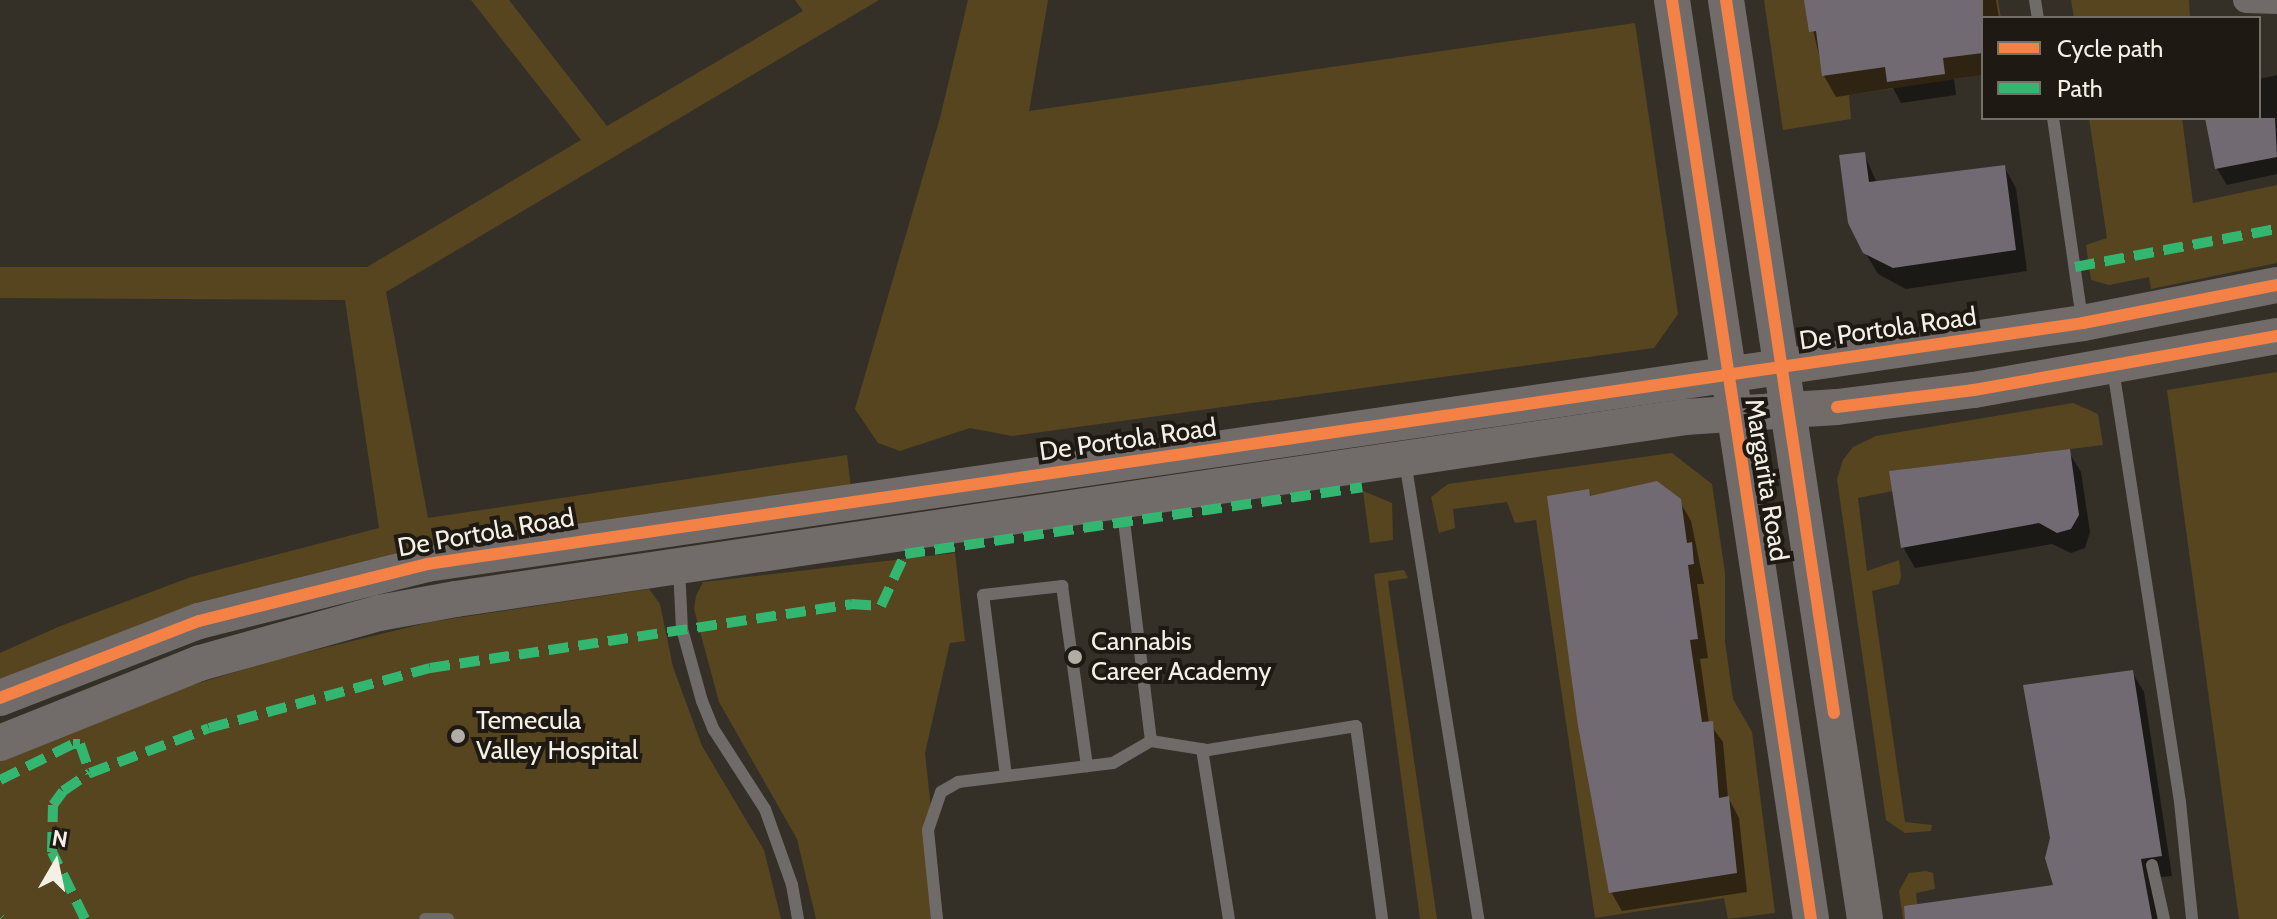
<!DOCTYPE html>
<style>
body{margin:0}
#map{position:relative;width:2277px;height:919px;overflow:hidden;background:#343028;font-family:Cabin,sans-serif}
div>[style]{position:absolute}
[style*='--x']{left:calc(var(--x)*1px);top:calc(var(--y)*1px);width:calc(var(--w)*1px);rotate:calc(var(--a)*1deg)}
.green>*{inset:0;background:#574520}
.shadow>*{inset:0;background:#0007}
.building>*{inset:0;background:#726a72}
.lane>*{height:12px;margin:-6px;padding:0 6px;transform-origin:6px;border-radius:6px;background:#6f6b69}
.street>*{height:26px;margin:-13px;padding:0 13px;transform-origin:13px;border-radius:13px;background:#6f6b69}
.secondary>*{height:36px;margin:-18px;padding:0 18px;transform-origin:18px;border-radius:18px;background:#716c6a}
.quiet>*{height:10px;margin-top:-5px;transform-origin:0;background:repeating-linear-gradient(90deg,#33b770 0 20px,transparent 0 30px)}
.cycleway>*{height:12px;margin:-6px;padding:0 6px;transform-origin:6px;border-radius:6px;background:#f48246}
.dots>*{width:22px;height:22px;translate:-50% -50%;box-sizing:border-box;border:4px solid #1e1a13;border-radius:50%}
span{translate:-50% -50%;white-space:nowrap;text-align:center;line-height:1.15;-webkit-text-stroke:8px #1e1a13;paint-order:stroke}
.street-label{font-size:26px;color:#f5f0e6}
.poi-label{font-size:26px;color:#f5f0e6}
.left{translate:0 -50%;text-align:left}
.legend{position:absolute;left:1981px;top:16px;width:280px;height:104px;box-sizing:border-box;background:#1e1a13;border:2px solid #747067;margin:0;padding:10px 14px;list-style:none;font-size:24px;color:#f5f0e6}
.legend li{display:flex;align-items:center;gap:16px;height:40px}
.legend b{width:40px;border:2px solid #747067}
.north{position:absolute;left:16px;top:823px;width:80px;height:80px;-webkit-text-stroke:6px #1e1a13;paint-order:stroke;rotate:9deg;font-size:22px;font-weight:700;line-height:32px;text-align:center;color:#f5f0e6}
.north::after{content:'';display:block;margin:auto;width:28px;height:36px;background:#f5f0e6;clip-path:polygon(50% 0,100% 100%,50% 72%,0 100%)}
</style>
<div id="map">
<div class="green">
<div style="clip-path:polygon(471px 0,509px 0,607px 126px,803px 11px,795px 0,879px 0,386px 292px,428px 518px,847px 455px,851px 488px,764px 499px,0 684px,0 653px,58px 627px,191px 577px,379px 528px,345px 300px,0 298px,0 267px,367px 267px,581px 140px)"></div>
<div style="clip-path:polygon(968px 0,1048px 0,1029px 111px,1635px 23px,1678px 314px,1654px 348px,1012px 436px,970px 428px,900px 451px,878px 443px,855px 409px,940px 118px)"></div>
<div style="clip-path:polygon(1764px 0,1998px 0,2001px 18px,1983px 18px,1983px 75px,1849px 95px,1851px 119px,1783px 130px)"></div>
<div style="clip-path:polygon(2071px 0,2189px 0,2190px 18px,2074px 18px)"></div>
<div style="clip-path:polygon(2089px 118px,2182px 118px,2193px 203px,2277px 185px,2277px 263px,2151px 289px,2149px 277px,2109px 285px,2091px 280px,2086px 245px,2107px 238px)"></div>
<div style="clip-path:polygon(2277px 372px,2277px 919px,2239px 919px,2167px 390px)"></div>
<div style="clip-path:polygon(2073px 403px,2098px 414px,2103px 445px,1890px 471px,1893px 491px,1858px 498px,1867px 571px,1899px 560px,1901px 576px,1899px 584px,1872px 591px,1905px 822px,1932px 825px,1931px 831px,1905px 833px,1886px 820px,1837px 479px,1843px 460px,1853px 447px,1876px 436px)"></div>
<div style="clip-path:polygon(1672px 453px,1712px 484px,1725px 573px,1725px 641px,1733px 699px,1752px 732px,1775px 913px,1728px 919px,1724px 898px,1595px 918px,1536px 520px,1515px 523px,1507px 502px,1453px 509px,1455px 528px,1439px 533px,1431px 497px,1448px 484px)"></div>
<div style="clip-path:polygon(1363px 491px,1392px 503px,1393px 540px,1370px 543px)"></div>
<div style="clip-path:polygon(955px 553px,965px 641px,950px 643px,925px 753px,943px 919px,816px 919px,797px 839px,719px 702px,694px 609px,696px 596px,703px 582px)"></div>
<div style="clip-path:polygon(1404px 570px,1408px 578px,1388px 581px,1437px 919px,1420px 919px,1374px 574px)"></div>
<div style="clip-path:polygon(649px 589px,660px 604px,673px 667px,702px 746px,764px 850px,781px 919px,0 919px,0 756px,94px 715px,275px 660px,430px 622px)"></div>
<div style="clip-path:polygon(1926px 871px,1933px 873px,1935px 889px,1916px 893px,1919px 919px,1903px 919px,1899px 891px,1909px 873px)"></div>
</div>
<div class="shadow">
<div style="clip-path:polygon(1806px 0,1996px 0,1999px 18px,1983px 18px,1983px 75px,1954px 79px,1956px 95px,1901px 103px,1893px 88px,1836px 97px,1824px 76px)"></div>
<div style="clip-path:polygon(2277px 75px,2277px 174px,2227px 185px,2217px 169px,2207px 118px,2259px 118px,2259px 79px)"></div>
<div style="clip-path:polygon(1864px 154px,1877px 183px,2004px 167px,2016px 188px,2027px 271px,1906px 289px,1878px 274px,1865px 252px)"></div>
<div style="clip-path:polygon(2068px 451px,2081px 472px,2090px 532px,2085px 548px,2071px 553px,2052px 544px,1915px 568px,1903px 547px)"></div>
<div style="clip-path:polygon(1588px 491px,1592px 498px,1679px 500px,1691px 521px,1704px 584px,1697px 584px,1708px 658px,1700px 659px,1709px 723px,1723px 742px,1728px 797px,1739px 818px,1747px 892px,1622px 911px,1611px 892px)"></div>
<div style="clip-path:polygon(2132px 672px,2144px 692px,2172px 876px,2152px 878px,2157px 919px,1928px 919px,2056px 886px)"></div>
</div>
<div class="building">
<div style="clip-path:polygon(1804px 0,1983px 0,1983px 53px,1943px 58px,1945px 74px,1887px 82px,1885px 67px,1822px 76px,1816px 31px,1809px 32px)"></div>
<div style="clip-path:polygon(2205px 118px,2275px 118px,2277px 157px,2215px 169px)"></div>
<div style="clip-path:polygon(1865px 152px,1869px 182px,2005px 165px,2016px 250px,1893px 268px,1863px 253px,1848px 223px,1839px 155px)"></div>
<div style="clip-path:polygon(2070px 449px,2079px 515px,2071px 529px,2057px 533px,2039px 523px,1901px 548px,1889px 471px)"></div>
<div style="clip-path:polygon(1657px 481px,1681px 499px,1687px 543px,1692px 542px,1694px 564px,1688px 565px,1698px 639px,1690px 640px,1702px 722px,1713px 721px,1719px 798px,1729px 796px,1737px 873px,1609px 893px,1578px 726px,1547px 496px,1589px 489px,1590px 496px)"></div>
<div style="clip-path:polygon(2133px 670px,2162px 856px,2141px 859px,2152px 919px,1905px 919px,1904px 906px,2053px 885px,2045px 858px,2050px 838px,2023px 685px)"></div>
</div>
<div class="lane">
<div style="--x:2035;--y:0;--w:18;--a:81"></div>
<div style="--x:2053;--y:118;--w:204;--a:81.8"></div>
<div style="--x:2113;--y:369;--w:438;--a:81.2"></div>
<div style="--x:2180;--y:802;--w:118;--a:84.1"></div>
<div style="--x:1405;--y:461;--w:464;--a:80.9"></div>
<div style="--x:679;--y:568;--w:61;--a:87.2"></div>
<div style="--x:682;--y:629;--w:75;--a:74.5"></div>
<div style="--x:702;--y:701;--w:31;--a:68"></div>
<div style="--x:714;--y:730;--w:94;--a:57.2"></div>
<div style="--x:765;--y:809;--w:81;--a:70.4"></div>
<div style="--x:792;--y:885;--w:35;--a:80"></div>
<div style="--x:1151;--y:741;--w:58;--a:9"></div>
<div style="--x:1208;--y:750;--w:150;--a:-9.2"></div>
<div style="--x:1356;--y:726;--w:195;--a:82.3"></div>
<div style="--x:1202;--y:749;--w:172;--a:81"></div>
<div style="--x:1006;--y:776;--w:182;--a:-97.2"></div>
<div style="--x:983;--y:595;--w:80;--a:-6.5"></div>
<div style="--x:1062;--y:586;--w:182;--a:82.1"></div>
<div style="--x:2152;--y:865;--w:55;--a:77.5"></div>
<div style="--x:425;--y:919;--w:23;--a:0"></div>
<div style="--x:937;--y:919;--w:89;--a:-95.8"></div>
<div style="--x:928;--y:830;--w:40;--a:-71.1"></div>
<div style="--x:941;--y:792;--w:20;--a:-30"></div>
<div style="--x:958;--y:782;--w:156;--a:-7"></div>
<div style="--x:1113;--y:763;--w:44;--a:-30.1"></div>
<div style="--x:1151;--y:741;--w:238;--a:-97"></div>
</div>
<div class="street">
<div style="--x:2246;--y:0;--w:31;--a:2"></div>
</div>
<div class="secondary">
<div style="--x:1672;--y:0;--w:929;--a:81.4"></div>
<div style="--x:1726;--y:0;--w:929;--a:81.4"></div>
<div style="--x:0;--y:698;--w:213;--a:-21.2"></div>
<div style="--x:199;--y:621;--w:235;--a:-14"></div>
<div style="--x:427;--y:564;--w:1673;--a:-8.28"></div>
<div style="--x:2083;--y:323;--w:198;--a:-11.1"></div>
<div style="--x:0;--y:743;--w:215;--a:-21.8"></div>
<div style="--x:200;--y:663;--w:186;--a:-15.6"></div>
<div style="--x:379;--y:613;--w:78;--a:-10.3"></div>
<div style="--x:456;--y:599;--w:1242;--a:-8.42"></div>
<div style="--x:1685;--y:417;--w:152;--a:-3.8"></div>
<div style="--x:1837;--y:407;--w:138;--a:-7.1"></div>
<div style="--x:1974;--y:390;--w:308;--a:-10.1"></div>
</div>
<div class="quiet">
<div style="--x:2075;--y:267;--w:206;--a:-10.7"></div>
<div style="--x:0;--y:780;--w:81;--a:-26.3"></div>
<div style="--x:73;--y:744;--w:7;--a:0"></div>
<div style="--x:80;--y:744;--w:31;--a:71"></div>
<div style="--x:0;--y:918;--w:1;--a:45"></div>
<div style="--x:85;--y:919;--w:75;--a:-116.2"></div>
<div style="--x:52;--y:852;--w:47;--a:-88.8"></div>
<div style="--x:53;--y:805;--w:17;--a:-54"></div>
<div style="--x:63;--y:791;--w:32;--a:-34"></div>
<div style="--x:90;--y:773;--w:127;--a:-20.7"></div>
<div style="--x:209;--y:728;--w:229;--a:-15.2"></div>
<div style="--x:430;--y:668;--w:426;--a:-8.6"></div>
<div style="--x:851;--y:604;--w:30;--a:4"></div>
<div style="--x:881;--y:606;--w:57;--a:-65.2"></div>
<div style="--x:905;--y:554;--w:462;--a:-8.3"></div>
</div>
<div class="cycleway">
<div style="--x:1672;--y:0;--w:929;--a:81.4"></div>
<div style="--x:1726;--y:0;--w:721;--a:81.39"></div>
<div style="--x:1837;--y:407;--w:138;--a:-7.1"></div>
<div style="--x:1974;--y:390;--w:308;--a:-10.1"></div>
<div style="--x:0;--y:698;--w:213;--a:-21.2"></div>
<div style="--x:199;--y:621;--w:235;--a:-14"></div>
<div style="--x:427;--y:564;--w:1673;--a:-8.28"></div>
<div style="--x:2083;--y:323;--w:198;--a:-11.1"></div>
</div>
<div class="dots">
<div style="left:1075px;top:657px;background:#b1ada4"></div>
<div style="left:458px;top:736px;background:#b1ada4"></div>
</div>
<div class="street-label">
<span style="left:1888px;top:329px;rotate:-8deg">De Portola Road</span>
<span style="left:1128px;top:440px;rotate:-8deg">De Portola Road</span>
<span style="left:1766px;top:480px;rotate:81deg">Margarita Road</span>
<span style="left:486px;top:533px;rotate:-10deg">De Portola Road</span>
</div>
<div class="poi-label">
<span class="left" style="left:1091px;top:657px">Cannabis<br>Career Academy</span>
<span class="left" style="left:476px;top:736px">Temecula<br>Valley Hospital</span>
</div>
<ul class="legend">
<li><b style="height:10px;background:#f48246"></b>Cycle path</li>
<li><b style="height:10px;background:#33b770"></b>Path</li>
</ul>
<div class="north">N</div>
</div>
